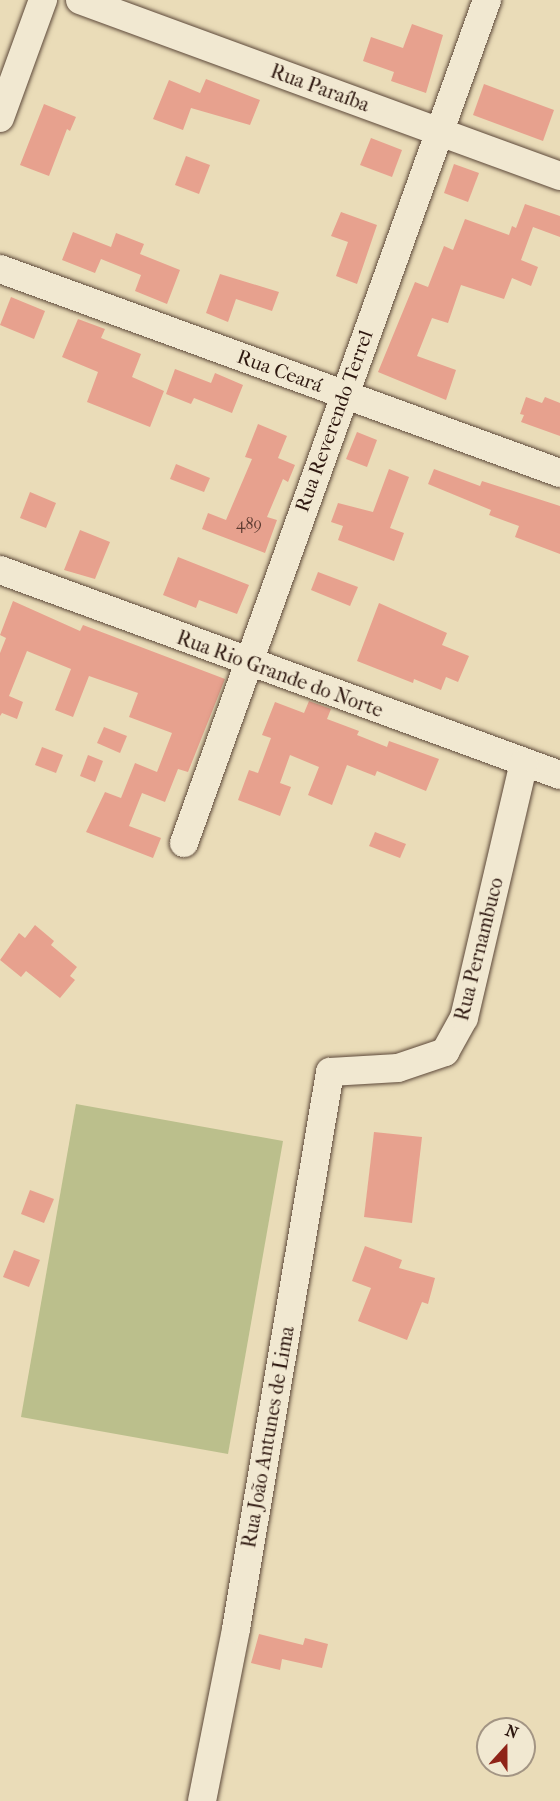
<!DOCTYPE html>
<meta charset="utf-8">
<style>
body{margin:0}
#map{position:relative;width:560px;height:1801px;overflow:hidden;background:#eadcb8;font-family:"IM FELL French Canon",serif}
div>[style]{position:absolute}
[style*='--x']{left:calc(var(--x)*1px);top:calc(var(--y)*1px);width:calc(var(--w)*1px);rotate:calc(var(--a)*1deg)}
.green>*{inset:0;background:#bbbf8c}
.building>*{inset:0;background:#e7a18e}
.roads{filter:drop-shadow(0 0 2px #5d493a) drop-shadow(0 0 2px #5d493a)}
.minor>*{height:28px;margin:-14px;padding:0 14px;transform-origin:14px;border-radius:14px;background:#f1e8d1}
span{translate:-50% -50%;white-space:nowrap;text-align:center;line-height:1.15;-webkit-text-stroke:4.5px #f1e8d1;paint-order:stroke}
.number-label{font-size:16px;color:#5c3a30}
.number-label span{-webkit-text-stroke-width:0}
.street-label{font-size:20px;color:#2e1810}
.north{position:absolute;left:476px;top:1717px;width:60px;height:60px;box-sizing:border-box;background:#f1e8d1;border:2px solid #a39584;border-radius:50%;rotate:21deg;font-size:16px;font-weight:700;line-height:24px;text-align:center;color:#2e1810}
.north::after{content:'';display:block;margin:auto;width:21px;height:27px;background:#8f2418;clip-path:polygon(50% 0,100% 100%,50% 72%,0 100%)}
</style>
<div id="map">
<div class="green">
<div style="clip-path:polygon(76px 1104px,283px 1141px,228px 1454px,21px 1417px)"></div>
</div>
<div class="building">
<div style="clip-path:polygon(412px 24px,443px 35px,426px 93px,391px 81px,394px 72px,363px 61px,371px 37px,403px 48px)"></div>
<div style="clip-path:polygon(206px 79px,260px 100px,250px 125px,191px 108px,183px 130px,153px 119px,169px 80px,200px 93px)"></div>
<div style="clip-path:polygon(484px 84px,554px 110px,543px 141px,473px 115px)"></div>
<div style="clip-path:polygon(44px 104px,76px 117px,70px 131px,67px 129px,49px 176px,20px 165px)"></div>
<div style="clip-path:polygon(371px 138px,402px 150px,392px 177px,360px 165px)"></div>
<div style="clip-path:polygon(186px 156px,210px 165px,199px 194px,175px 185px)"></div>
<div style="clip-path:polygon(454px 164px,479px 173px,468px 202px,444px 193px)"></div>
<div style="clip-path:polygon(525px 204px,560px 216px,560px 237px,533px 227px,521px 260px,538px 267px,531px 286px,512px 278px,504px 299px,461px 285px,448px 323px,432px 318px,417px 356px,456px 370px,446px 400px,378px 372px,415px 282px,428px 287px,444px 246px,453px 250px,465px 219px,509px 235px,512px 226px,516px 228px)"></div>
<div style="clip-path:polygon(341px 212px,377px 225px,357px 284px,336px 276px,348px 242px,331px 236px)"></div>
<div style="clip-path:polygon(73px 232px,111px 247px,116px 233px,144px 244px,140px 254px,180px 270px,167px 304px,135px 291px,141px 275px,101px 259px,95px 273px,62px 260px)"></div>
<div style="clip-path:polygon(220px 274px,279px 292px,272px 311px,236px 299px,228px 322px,206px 313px)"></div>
<div style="clip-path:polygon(11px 297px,45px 311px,34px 339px,0 325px)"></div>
<div style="clip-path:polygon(78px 319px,105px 329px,101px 338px,141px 354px,132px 377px,164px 391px,150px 427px,87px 402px,98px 372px,62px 357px)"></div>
<div style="clip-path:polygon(175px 369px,211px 383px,215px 373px,243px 385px,232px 413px,194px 398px,191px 404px,166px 394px)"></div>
<div style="clip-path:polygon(526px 397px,542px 403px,545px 397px,560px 403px,560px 436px,521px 422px,524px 415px,520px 414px)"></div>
<div style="clip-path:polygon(258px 424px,287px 436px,278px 458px,295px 465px,288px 482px,283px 479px,267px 517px,277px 520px,265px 553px,202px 529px,208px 513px,226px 520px,252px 459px,245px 457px)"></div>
<div style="clip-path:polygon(357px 432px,377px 440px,367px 467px,346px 459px)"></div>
<div style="clip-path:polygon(176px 464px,210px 478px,204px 492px,170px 479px)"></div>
<div style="clip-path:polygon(389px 469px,409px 477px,390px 528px,404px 533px,394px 561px,338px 540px,343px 526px,331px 522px,338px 503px,373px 512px)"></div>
<div style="clip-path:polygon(434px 469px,480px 486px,482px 481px,560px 506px,560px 554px,515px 537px,519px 526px,489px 515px,491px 510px,428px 484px)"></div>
<div style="clip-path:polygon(30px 492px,56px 503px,46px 528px,20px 518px)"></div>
<div style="clip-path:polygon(80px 530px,110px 542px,95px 579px,64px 570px)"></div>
<div style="clip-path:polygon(178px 557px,249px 585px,237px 614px,199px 600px,196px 608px,163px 595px)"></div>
<div style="clip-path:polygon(318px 572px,358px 587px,350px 606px,311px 590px)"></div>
<div style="clip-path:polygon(13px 601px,80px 631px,83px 625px,225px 679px,188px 772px,178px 769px,165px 802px,142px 793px,129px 826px,161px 838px,153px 858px,86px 832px,105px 792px,121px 798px,135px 763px,157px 772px,172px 733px,129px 717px,138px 693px,89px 676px,73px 717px,55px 710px,71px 669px,27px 651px,9px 696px,23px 702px,17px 719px,2px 713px,0 716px,0 653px,6px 638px,0 635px)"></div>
<div style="clip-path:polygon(379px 603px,447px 633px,442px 645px,469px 656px,458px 682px,446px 677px,441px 690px,414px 679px,413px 683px,357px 661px)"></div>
<div style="clip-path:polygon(309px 701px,331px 709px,327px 719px,359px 731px,357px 735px,387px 747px,389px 741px,439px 759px,426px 791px,377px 771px,375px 776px,347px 765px,332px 805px,308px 795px,319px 767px,290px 755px,280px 783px,291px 787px,280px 816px,238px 800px,249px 770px,258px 773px,271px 738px,262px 735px,275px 702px,304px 713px)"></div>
<div style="clip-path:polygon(104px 727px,127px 736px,120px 753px,97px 743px)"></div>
<div style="clip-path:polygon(42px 747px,63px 755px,56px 773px,35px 765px)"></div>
<div style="clip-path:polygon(88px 755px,103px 761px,95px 782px,80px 776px)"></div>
<div style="clip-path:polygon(375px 832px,406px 844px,400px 858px,369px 846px)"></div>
<div style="clip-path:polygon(35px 925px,54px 941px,51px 945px,77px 967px,70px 976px,75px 980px,60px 998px,26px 971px,21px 977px,0 960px,19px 933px,25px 938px)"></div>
<div style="clip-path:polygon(374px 1132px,422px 1137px,412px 1223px,364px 1217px)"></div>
<div style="clip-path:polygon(30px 1190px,54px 1199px,44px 1223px,21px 1214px)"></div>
<div style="clip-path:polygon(365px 1246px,402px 1260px,399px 1268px,435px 1278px,428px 1304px,422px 1302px,407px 1340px,358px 1321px,371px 1288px,352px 1281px)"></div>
<div style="clip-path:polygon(14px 1250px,40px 1260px,29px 1287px,3px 1277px)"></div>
<div style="clip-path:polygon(259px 1634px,303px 1645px,305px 1638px,328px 1644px,322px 1668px,282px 1659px,280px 1670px,251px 1663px)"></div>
</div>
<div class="roads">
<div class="minor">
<div style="--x:80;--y:0;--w:511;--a:20.14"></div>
<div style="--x:0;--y:118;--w:126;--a:-70"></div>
<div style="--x:0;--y:269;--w:596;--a:20.02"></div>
<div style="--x:0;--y:570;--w:596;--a:20.11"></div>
<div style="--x:184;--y:843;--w:896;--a:-70.23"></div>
<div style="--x:202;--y:1801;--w:175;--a:-78.8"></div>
<div style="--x:236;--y:1629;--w:565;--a:-80.42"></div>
<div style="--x:330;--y:1072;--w:68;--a:-3.4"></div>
<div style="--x:398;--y:1068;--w:50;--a:-18.8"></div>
<div style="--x:445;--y:1052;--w:39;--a:-61"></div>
<div style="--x:464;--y:1018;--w:262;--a:-76.8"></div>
</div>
</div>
<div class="number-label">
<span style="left:249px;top:524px">489</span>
</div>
<div class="street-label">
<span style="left:320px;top:88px;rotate:20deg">Rua Paraíba</span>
<span style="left:280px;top:371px;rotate:20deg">Rua Ceará</span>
<span style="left:334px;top:421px;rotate:-70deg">Rua Reverendo Terrel</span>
<span style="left:280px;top:674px;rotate:20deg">Rua Rio Grande do Norte</span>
<span style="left:479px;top:949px;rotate:-76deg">Rua Pernambuco</span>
<span style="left:268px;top:1437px;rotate:-80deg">Rua João Antunes de Lima</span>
</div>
<div class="north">N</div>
</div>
